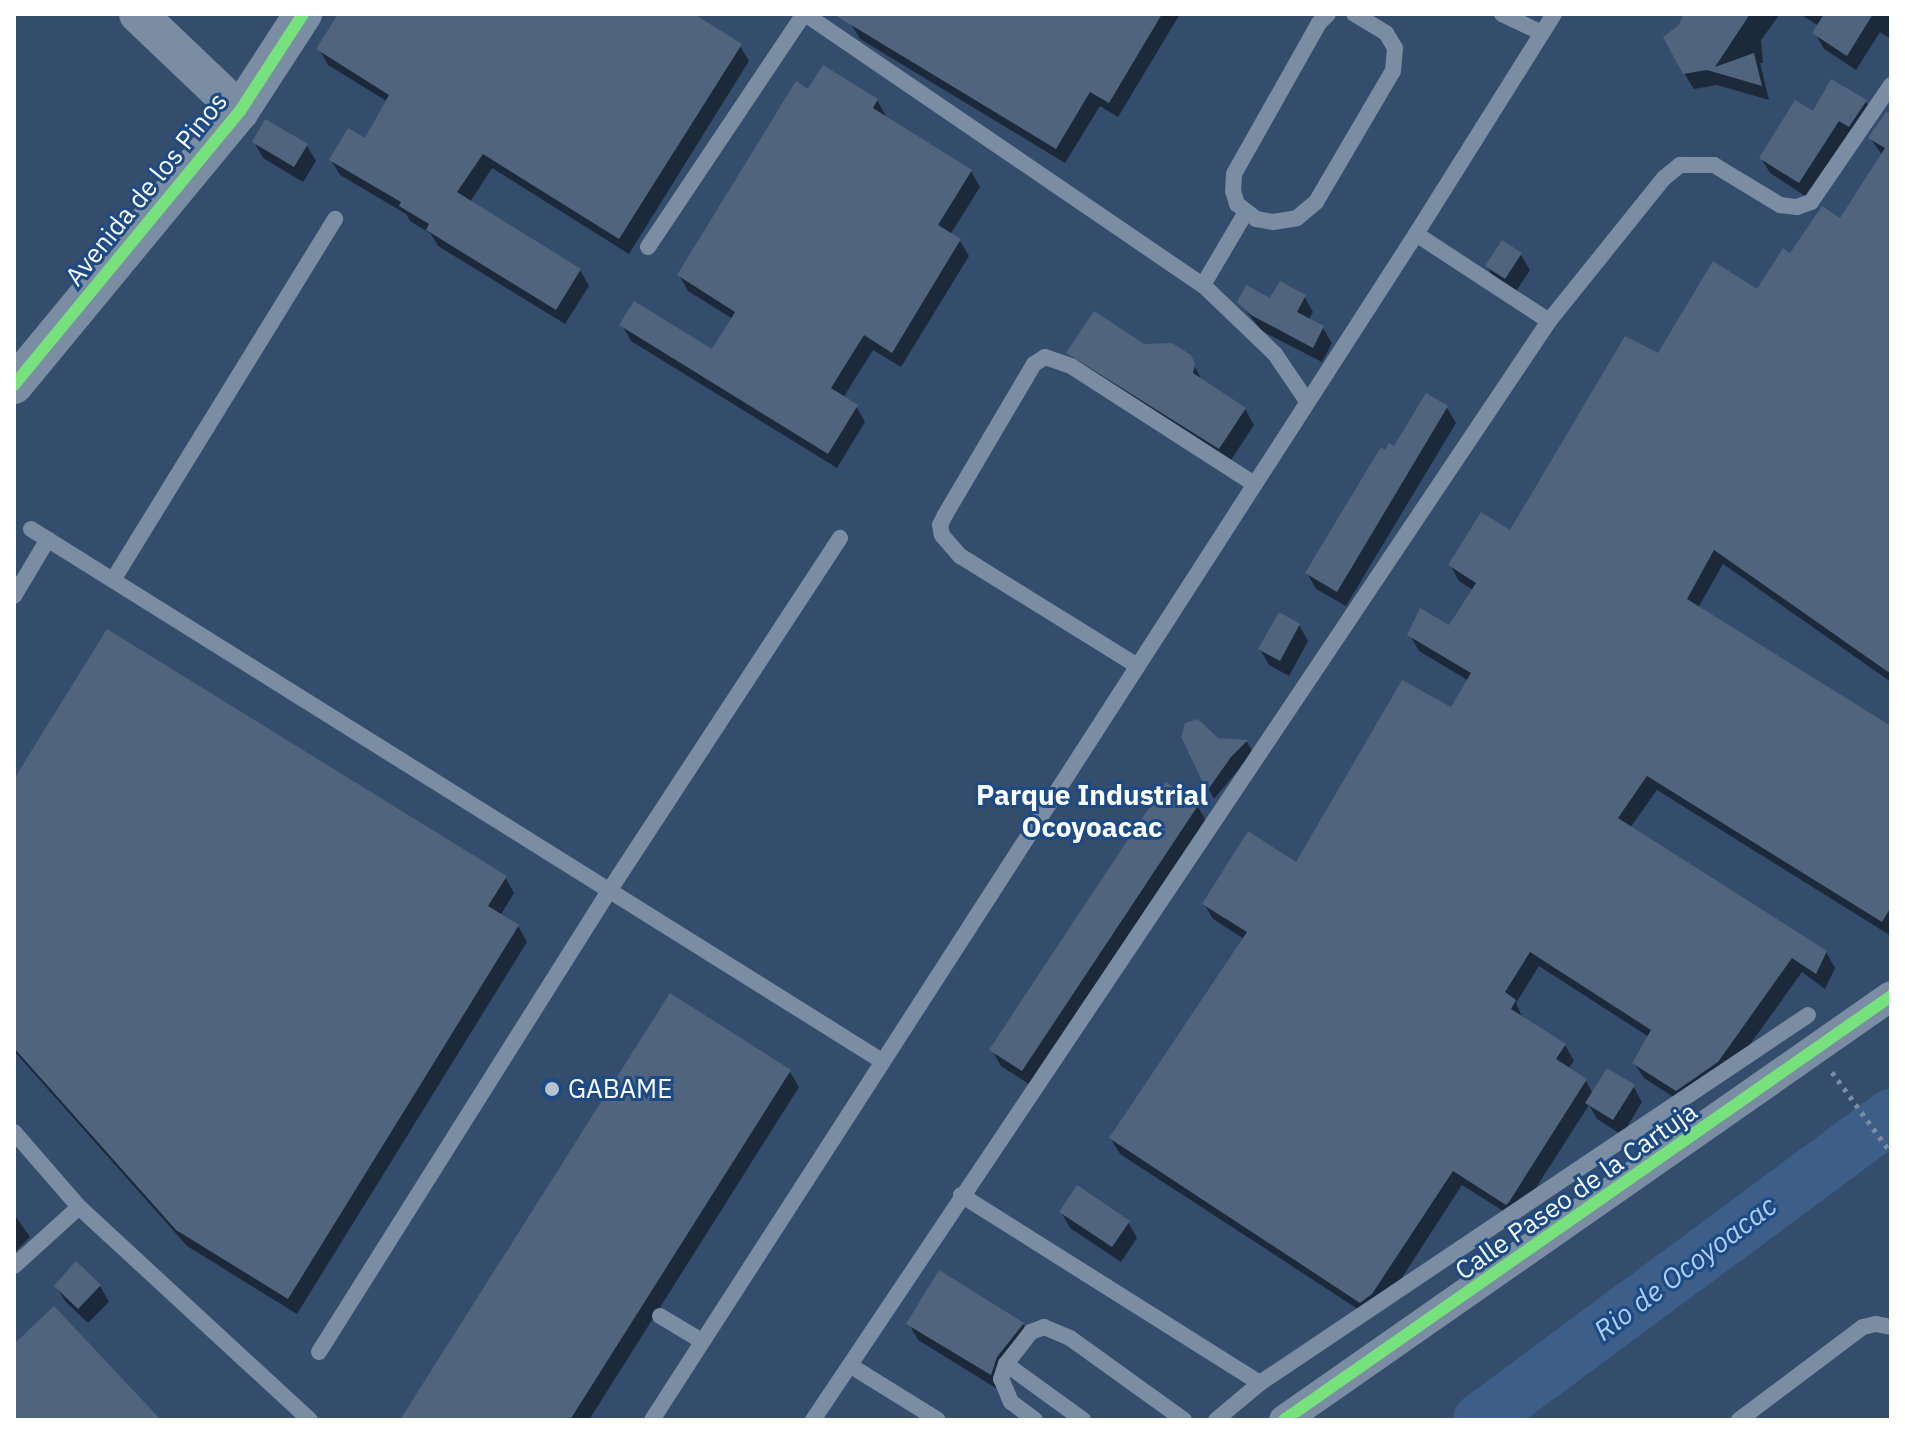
<!DOCTYPE html>
<style>
body{margin:0}
#map{position:relative;width:1905px;height:1434px;overflow:hidden;background:#344d6d;font-family:"IBM Plex Sans",sans-serif}
div>[style]{position:absolute}
[style*='--x']{left:calc(var(--x)*1px);top:calc(var(--y)*1px);width:calc(var(--w)*1px);rotate:calc(var(--a)*1deg)}
.shadow>*{inset:0;background:#0007}
.river>*{height:54px;margin:-27px;padding:0 27px;transform-origin:27px;border-radius:27px;background:#3d5e88}
.building>*{inset:0;background:#50647e}
.path>*{height:5px;margin-top:-2.5px;transform-origin:0;background:repeating-linear-gradient(90deg,#7a8da3 0 4px,transparent 0 10px)}
.service>*{height:16px;margin:-8px;padding:0 8px;transform-origin:8px;border-radius:8px;background:#7a8da3}
.minor>*{height:30px;margin:-15px;padding:0 15px;transform-origin:15px;border-radius:15px;background:#7a8da3}
.tertiary>*{height:38px;margin:-19px;padding:0 19px;transform-origin:19px;border-radius:19px;background:#7a8da3}
.path-bridge>*{height:5px;margin-top:-2.5px;transform-origin:0;background:repeating-linear-gradient(90deg,#7a8da3 0 4px,transparent 0 10px)}
.cycleway>*{height:12px;margin:-6px;padding:0 6px;transform-origin:6px;border-radius:6px;background:#77e17e}
.dots>*{width:22px;height:22px;translate:-50% -50%;box-sizing:border-box;border:4px solid #1c4a85;border-radius:50%}
span{translate:-50% -50%;white-space:nowrap;text-align:center;line-height:1.15;-webkit-text-stroke:6px #1c4a85;paint-order:stroke}
.street-label{font-size:26px;color:#fff}
.poi-label{font-size:26px;color:#fff}
.left{translate:0 -50%;text-align:left}
.neighbourhood-label{font-size:28px;color:#fff;font-weight:700}
.water-label{font-size:28px;color:#aecef2;font-style:italic}
.frame{position:absolute;inset:0;border:16px solid #fff;pointer-events:none}
</style>
<div id="map">
<div class="shadow">
<div style="clip-path:polygon(340px 14px,690px 14px,740px 46px,749px 61px,629px 254px,492px 168px,470px 202px,580px 270px,589px 286px,565px 324px,438px 246px,431px 234px,410px 221px,406px 214px,340px 175px,331px 160px,366px 141px,388px 102px,328px 65px,319px 49px)"></div>
<div style="clip-path:polygon(857px 14px,1180px 14px,1118px 117px,1100px 106px,1065px 163px,860px 39px,851px 24px)"></div>
<div style="clip-path:polygon(1686px 14px,1780px 14px,1761px 40px,1763px 63px,1760px 63px,1769px 100px,1717px 85px,1694px 89px,1684px 73px,1680px 27px)"></div>
<div style="clip-path:polygon(1800px 14px,1891px 14px,1891px 39px,1880px 32px,1856px 70px,1824px 49px,1815px 33px,1819px 26px)"></div>
<div style="clip-path:polygon(809px 91px,877px 100px,886px 116px,971px 171px,980px 187px,950px 235px,960px 241px,969px 256px,901px 367px,873px 350px,843px 398px,856px 406px,865px 422px,837px 468px,631px 341px,622px 325px,713px 352px,733px 319px,688px 291px,679px 275px)"></div>
<div style="clip-path:polygon(1866px 102px,1875px 117px,1808px 198px,1770px 173px,1761px 158px,1813px 113px)"></div>
<div style="clip-path:polygon(1891px 117px,1891px 682px,1723px 564px,1698px 608px,1891px 728px,1891px 936px,1657px 790px,1630px 828px,1826px 952px,1835px 968px,1825px 989px,1802px 972px,1726px 1078px,1686px 1105px,1644px 1078px,1634px 1063px,1649px 1037px,1539px 966px,1516px 1003px,1523px 1019px,1565px 1045px,1574px 1061px,1568px 1069px,1586px 1081px,1593px 1094px,1633px 1086px,1642px 1102px,1622px 1135px,1597px 1119px,1589px 1105px,1516px 1219px,1462px 1185px,1381px 1310px,1370px 1317px,1120px 1154px,1111px 1139px,1244px 939px,1213px 919px,1204px 904px,1297px 864px,1452px 710px,1469px 681px,1419px 651px,1410px 635px,1450px 628px,1473px 590px,1459px 581px,1450px 565px,1511px 533px,1659px 355px,1758px 292px,1791px 256px,1841px 220px,1883px 156px,1870px 138px)"></div>
<div style="clip-path:polygon(254px 142px,307px 146px,316px 161px,303px 182px,263px 158px)"></div>
<div style="clip-path:polygon(1521px 255px,1530px 270px,1514px 294px,1496px 282px,1487px 266px)"></div>
<div style="clip-path:polygon(1304px 296px,1313px 312px,1309px 320px,1323px 328px,1332px 343px,1322px 362px,1262px 331px,1239px 302px)"></div>
<div style="clip-path:polygon(1143px 346px,1189px 356px,1203px 382px,1245px 409px,1254px 425px,1229px 463px,1078px 368px,1069px 353px)"></div>
<div style="clip-path:polygon(1447px 408px,1456px 423px,1346px 606px,1316px 589px,1307px 573px,1385px 452px)"></div>
<div style="clip-path:polygon(1299px 625px,1308px 641px,1289px 676px,1269px 665px,1260px 649px)"></div>
<div style="clip-path:polygon(1183px 737px,1247px 742px,1253px 752px,1214px 799px)"></div>
<div style="clip-path:polygon(14px 783px,505px 877px,514px 893px,500px 916px,518px 926px,527px 942px,297px 1314px,187px 1246px,14px 1051px)"></div>
<div style="clip-path:polygon(1197px 805px,1206px 821px,1032px 1086px,1001px 1066px,992px 1050px)"></div>
<div style="clip-path:polygon(790px 1072px,799px 1087px,589px 1420px,402px 1420px)"></div>
<div style="clip-path:polygon(1061px 1212px,1128px 1222px,1137px 1238px,1121px 1262px,1070px 1228px)"></div>
<div style="clip-path:polygon(14px 1214px,30px 1237px,14px 1253px)"></div>
<div style="clip-path:polygon(940px 1273px,1023px 1324px,1032px 1340px,999px 1390px,918px 1340px,909px 1324px)"></div>
<div style="clip-path:polygon(56px 1286px,100px 1286px,109px 1302px,88px 1323px,65px 1301px)"></div>
</div>
<div class="river">
<div style="--x:1480;--y:1420;--w:511;--a:-36.49"></div>
</div>
<div class="building">
<div style="clip-path:polygon(338px 14px,694px 14px,742px 44px,619px 239px,483px 154px,457px 192px,581px 269px,556px 310px,426px 230px,429px 224px,399px 206px,401px 202px,329px 160px,348px 128px,365px 138px,389px 95px,316px 49px)"></div>
<div style="clip-path:polygon(833px 14px,1162px 14px,1109px 103px,1090px 92px,1056px 149px)"></div>
<div style="clip-path:polygon(1684px 14px,1750px 14px,1715px 67px,1754px 53px,1762px 86px,1707px 70px,1683px 74px,1663px 37px,1678px 26px)"></div>
<div style="clip-path:polygon(1824px 14px,1873px 14px,1847px 56px,1812px 33px)"></div>
<div style="clip-path:polygon(823px 65px,878px 99px,873px 108px,972px 170px,938px 225px,961px 239px,892px 353px,864px 335px,831px 388px,858px 405px,828px 454px,619px 325px,634px 301px,712px 349px,735px 312px,677px 275px,796px 81px,808px 89px)"></div>
<div style="clip-path:polygon(1831px 79px,1867px 100px,1849px 127px,1839px 121px,1799px 183px,1759px 158px,1795px 100px,1813px 111px)"></div>
<div style="clip-path:polygon(1886px 112px,1891px 114px,1891px 674px,1714px 550px,1687px 599px,1891px 726px,1891px 907px,1882px 922px,1647px 776px,1618px 818px,1827px 951px,1816px 974px,1792px 958px,1718px 1062px,1676px 1091px,1632px 1063px,1651px 1030px,1530px 952px,1505px 992px,1516px 1000px,1511px 1009px,1566px 1044px,1556px 1059px,1587px 1079px,1509px 1202px,1506px 1205px,1453px 1171px,1372px 1294px,1360px 1303px,1109px 1138px,1247px 932px,1202px 904px,1248px 831px,1296px 862px,1402px 680px,1451px 707px,1471px 673px,1407px 635px,1420px 608px,1449px 625px,1476px 583px,1448px 565px,1481px 512px,1510px 530px,1625px 336px,1658px 353px,1713px 261px,1757px 289px,1783px 248px,1790px 253px,1822px 206px,1840px 218px,1885px 148px,1868px 138px)"></div>
<div style="clip-path:polygon(265px 119px,308px 144px,294px 167px,252px 142px)"></div>
<div style="clip-path:polygon(1502px 240px,1522px 253px,1505px 279px,1485px 266px)"></div>
<div style="clip-path:polygon(1280px 281px,1306px 295px,1297px 312px,1324px 326px,1313px 348px,1251px 315px,1237px 302px,1246px 285px,1270px 298px)"></div>
<div style="clip-path:polygon(1094px 311px,1144px 344px,1172px 343px,1191px 355px,1195px 364px,1193px 373px,1246px 408px,1219px 449px,1066px 353px)"></div>
<div style="clip-path:polygon(1426px 393px,1448px 406px,1337px 592px,1305px 573px,1381px 447px,1385px 450px,1389px 443px,1394px 446px)"></div>
<div style="clip-path:polygon(1279px 612px,1300px 624px,1280px 661px,1258px 649px)"></div>
<div style="clip-path:polygon(107px 629px,507px 876px,488px 906px,519px 925px,288px 1299px,176px 1230px,14px 1048px,14px 779px)"></div>
<div style="clip-path:polygon(1198px 719px,1218px 738px,1248px 740px,1231px 757px,1207px 791px,1181px 737px,1185px 723px)"></div>
<div style="clip-path:polygon(1166px 782px,1199px 804px,1022px 1071px,989px 1050px)"></div>
<div style="clip-path:polygon(670px 993px,791px 1070px,570px 1420px,400px 1420px)"></div>
<div style="clip-path:polygon(1607px 1068px,1635px 1085px,1613px 1120px,1585px 1103px)"></div>
<div style="clip-path:polygon(1077px 1185px,1130px 1221px,1112px 1247px,1059px 1212px)"></div>
<div style="clip-path:polygon(76px 1261px,101px 1285px,78px 1309px,54px 1286px)"></div>
<div style="clip-path:polygon(939px 1270px,1024px 1323px,997px 1357px,991px 1375px,906px 1324px)"></div>
<div style="clip-path:polygon(54px 1306px,161px 1420px,14px 1420px,14px 1344px)"></div>
</div>
<div class="path">
<div style="--x:1832;--y:1072;--w:100;--a:53.9"></div>
</div>
<div class="service">
<div style="--x:805;--y:14;--w:482;--a:34.3"></div>
<div style="--x:1203;--y:285;--w:100;--a:43.8"></div>
<div style="--x:1275;--y:354;--w:57;--a:55.8"></div>
<div style="--x:1328;--y:14;--w:13;--a:135"></div>
<div style="--x:1319;--y:23;--w:173;--a:119.4"></div>
<div style="--x:1234;--y:174;--w:17;--a:93"></div>
<div style="--x:1233;--y:191;--w:14;--a:73"></div>
<div style="--x:1237;--y:204;--w:24;--a:38"></div>
<div style="--x:1256;--y:219;--w:17;--a:10"></div>
<div style="--x:1273;--y:222;--w:24;--a:-9"></div>
<div style="--x:1297;--y:218;--w:25;--a:-40"></div>
<div style="--x:1316;--y:202;--w:152;--a:-59.6"></div>
<div style="--x:1393;--y:71;--w:23;--a:-85"></div>
<div style="--x:1395;--y:48;--w:17;--a:-121"></div>
<div style="--x:1386;--y:33;--w:37;--a:-149"></div>
<div style="--x:1502;--y:14;--w:44;--a:25.4"></div>
<div style="--x:1416;--y:234;--w:159;--a:33.2"></div>
<div style="--x:648;--y:247;--w:280;--a:-56.2"></div>
<div style="--x:1203;--y:285;--w:85;--a:-59.5"></div>
<div style="--x:31;--y:529;--w:1004;--a:32.01"></div>
<div style="--x:113;--y:580;--w:424;--a:-58.4"></div>
<div style="--x:14;--y:596;--w:66;--a:-59.2"></div>
<div style="--x:1136;--y:665;--w:207;--a:-148.2"></div>
<div style="--x:960;--y:556;--w:28;--a:-131"></div>
<div style="--x:942;--y:535;--w:10;--a:-101"></div>
<div style="--x:940;--y:525;--w:11;--a:-63"></div>
<div style="--x:945;--y:515;--w:175;--a:-59.5"></div>
<div style="--x:1034;--y:364;--w:13;--a:-32"></div>
<div style="--x:1045;--y:357;--w:28;--a:19"></div>
<div style="--x:1071;--y:366;--w:218;--a:32.8"></div>
<div style="--x:14;--y:1132;--w:99;--a:49.1"></div>
<div style="--x:79;--y:1207;--w:314;--a:42.7"></div>
<div style="--x:961;--y:1195;--w:353;--a:32.2"></div>
<div style="--x:14;--y:1266;--w:88;--a:-42.2"></div>
<div style="--x:660;--y:1316;--w:49;--a:30.8"></div>
<div style="--x:319;--y:1352;--w:545;--a:-57.83"></div>
<div style="--x:609;--y:891;--w:422;--a:-56.8"></div>
<div style="--x:1006;--y:1364;--w:95;--a:36"></div>
<div style="--x:851;--y:1366;--w:102;--a:31.8"></div>
<div style="--x:652;--y:1420;--w:1411;--a:-57.21"></div>
<div style="--x:1416;--y:234;--w:260;--a:-57.9"></div>
<div style="--x:813;--y:1420;--w:1323;--a:-56.19"></div>
<div style="--x:1549;--y:321;--w:184;--a:-51.2"></div>
<div style="--x:1664;--y:178;--w:21;--a:-39"></div>
<div style="--x:1680;--y:165;--w:34;--a:0"></div>
<div style="--x:1714;--y:165;--w:77;--a:31.2"></div>
<div style="--x:1780;--y:205;--w:17;--a:7"></div>
<div style="--x:1797;--y:207;--w:15;--a:-20"></div>
<div style="--x:1811;--y:202;--w:142;--a:-55.6"></div>
<div style="--x:1035;--y:1420;--w:30;--a:-143"></div>
<div style="--x:1011;--y:1402;--w:25;--a:-113"></div>
<div style="--x:1001;--y:1379;--w:16;--a:-72"></div>
<div style="--x:1006;--y:1364;--w:41;--a:-52"></div>
<div style="--x:1031;--y:1332;--w:14;--a:-21"></div>
<div style="--x:1044;--y:1327;--w:28;--a:23"></div>
<div style="--x:1070;--y:1338;--w:140;--a:35.7"></div>
<div style="--x:1216;--y:1420;--w:57;--a:-40.1"></div>
<div style="--x:1260;--y:1383;--w:660;--a:-33.88"></div>
<div style="--x:1739;--y:1420;--w:155;--a:-36.9"></div>
<div style="--x:1863;--y:1327;--w:13;--a:-13"></div>
<div style="--x:1876;--y:1324;--w:15;--a:11"></div>
</div>
<div class="minor">
<div style="--x:1284;--y:1420;--w:740;--a:-34.93"></div>
</div>
<div class="tertiary">
<div style="--x:138;--y:14;--w:141;--a:43.6"></div>
<div style="--x:14;--y:385;--w:355;--a:-50.5"></div>
<div style="--x:240;--y:111;--w:116;--a:-57"></div>
</div>
<div class="path-bridge">
<div style="--x:1817;--y:1038;--w:17;--a:83"></div>
</div>
<div class="cycleway">
<div style="--x:14;--y:385;--w:355;--a:-50.5"></div>
<div style="--x:240;--y:111;--w:116;--a:-57"></div>
<div style="--x:1284;--y:1420;--w:740;--a:-34.93"></div>
</div>
<div class="dots">
<div style="left:552px;top:1089px;background:#b8c1cc"></div>
</div>
<div class="street-label">
<span style="left:146px;top:189px;rotate:-51deg">Avenida de los Pinos</span>
<span style="left:1576px;top:1191px;rotate:-35deg">Calle Paseo de la Cartuja</span>
</div>
<div class="poi-label">
<span class="left" style="left:568px;top:1089px">GABAME</span>
</div>
<div class="neighbourhood-label">
<span style="left:1092px;top:811px">Parque Industrial<br>Ocoyoacac</span>
</div>
<div class="water-label">
<span style="left:1685px;top:1268px;rotate:-37deg">Rio de Ocoyoacac</span>
</div>
<div class="frame"></div>
</div>
